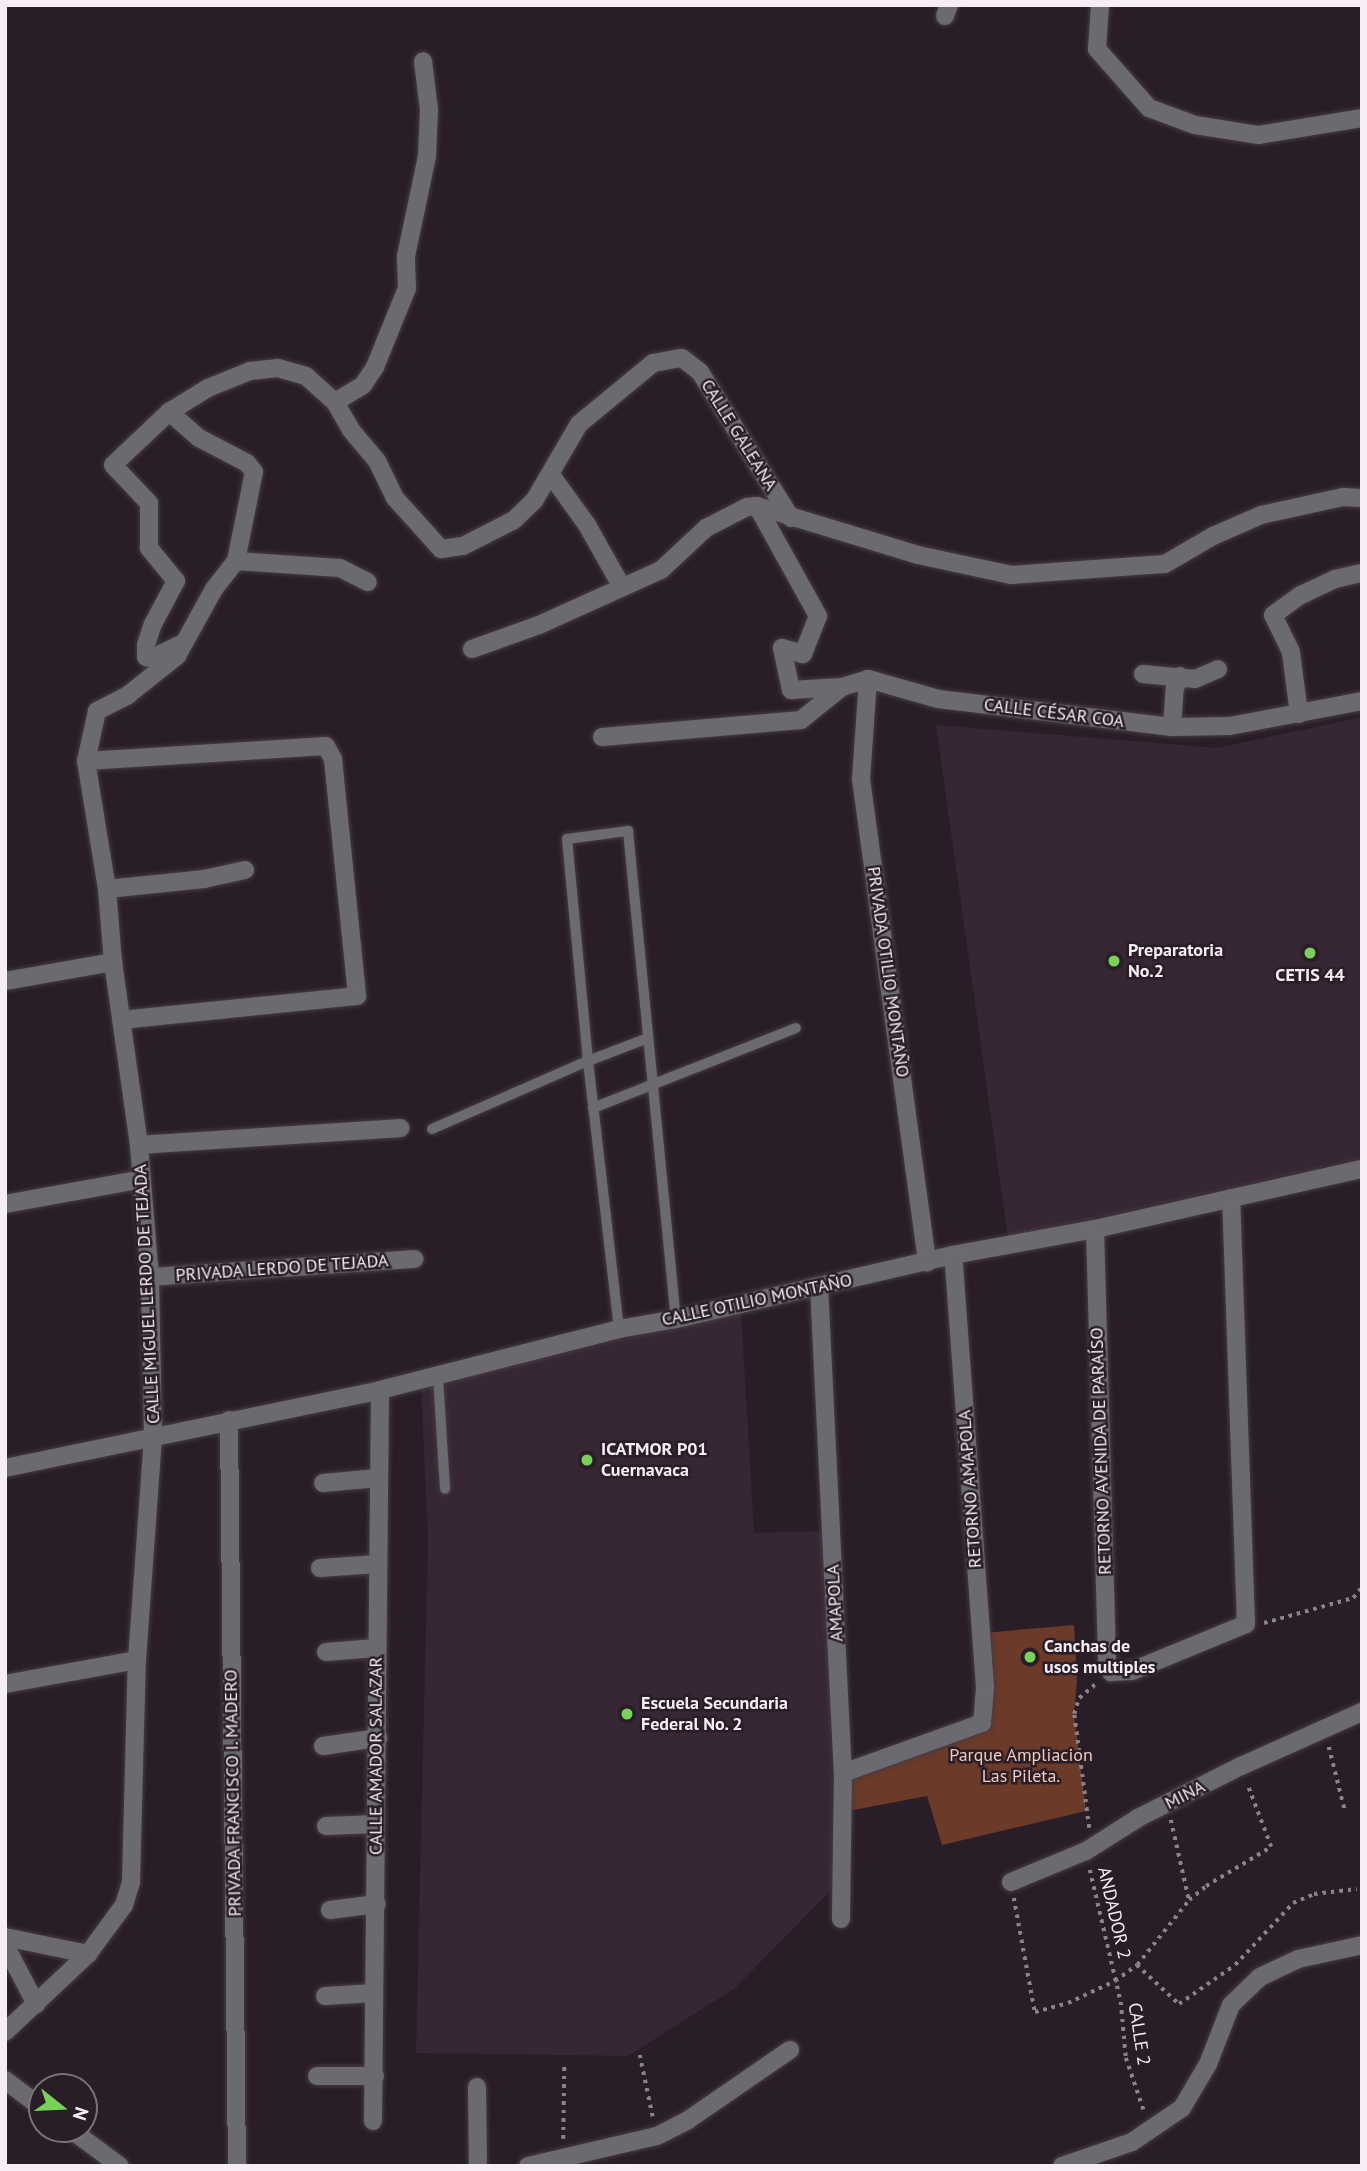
<!DOCTYPE html>
<meta charset="utf-8">
<style>
body{margin:0}
#map{position:relative;width:1367px;height:2171px;overflow:hidden;background:#291e27;font-family:"PT Sans",sans-serif}
div>[style]{position:absolute}
[style*='--x']{left:calc(var(--x)*1px);top:calc(var(--y)*1px);width:calc(var(--w)*1px);rotate:calc(var(--a)*1deg)}
.built>*{inset:0;background:#372734}
.green>*{inset:0;background:#6b3a29}
.path>*{height:3.5px;margin-top:-1.75px;transform-origin:0;background:repeating-linear-gradient(90deg,#8c838a 0 3.5px,transparent 0 8.5px)}
.roads{filter:drop-shadow(0 0 2px #463b44) drop-shadow(0 0 2px #463b44)}
.lane>*{height:10px;margin:-5px;padding:0 5px;transform-origin:5px;border-radius:5px;background:#6c6a71}
.street>*{height:18px;margin:-9px;padding:0 9px;transform-origin:9px;border-radius:9px;background:#6c6a71}
.dots>*{width:19px;height:19px;translate:-50% -50%;box-sizing:border-box;border:4px solid #291e27;border-radius:50%}
span{translate:-50% -50%;white-space:nowrap;text-align:center;line-height:1.15;-webkit-text-stroke:5px #291e27;paint-order:stroke}
.street-label{font-size:18px;color:#f6eef4}
.poi-label{font-size:18px;color:#f6eef4;font-weight:700}
.left{translate:0 -50%;text-align:left}
.park-label{font-size:18px;color:#f3cbbd}
.frame{position:absolute;inset:0;border:7px solid #f6eef4;pointer-events:none}
.north{position:absolute;left:28px;top:2073px;width:70px;height:70px;box-sizing:border-box;background:#291e27;border:2px solid #7b7179;border-radius:50%;rotate:108deg;font-size:19px;font-weight:700;line-height:28px;text-align:center;color:#f6eef4}
.north::after{content:'';display:block;margin:auto;width:24px;height:32px;background:#78d158;clip-path:polygon(50% 0,100% 100%,50% 72%,0 100%)}
</style>
<div id="map">
<div class="built">
<div style="clip-path:polygon(1362px 717px,1362px 1158px,1008px 1238px,936px 725px,1217px 748px)"></div>
<div style="clip-path:polygon(741px 1311px,754px 1533px,826px 1531px,834px 1887px,735px 1988px,628px 2056px,416px 2053px,428px 1540px,421px 1387px)"></div>
</div>
<div class="green">
<div style="clip-path:polygon(1074px 1625px,1077px 1681px,1074px 1714px,1086px 1811px,942px 1845px,927px 1796px,843px 1812px,843px 1773px,982px 1723px,983px 1633px)"></div>
</div>
<div class="path">
<div style="--x:1264;--y:1623;--w:92;--a:-15.7"></div>
<div style="--x:1353;--y:1598;--w:14;--a:-51"></div>
<div style="--x:1329;--y:1747;--w:66;--a:76"></div>
<div style="--x:1171;--y:1820;--w:82;--a:77.3"></div>
<div style="--x:1089;--y:1828;--w:115;--a:-97.5"></div>
<div style="--x:1074;--y:1714;--w:17;--a:-73"></div>
<div style="--x:1079;--y:1698;--w:25;--a:-40"></div>
<div style="--x:1090;--y:1870;--w:136;--a:76.8"></div>
<div style="--x:1121;--y:2002;--w:56;--a:84.9"></div>
<div style="--x:1126;--y:2058;--w:56;--a:71.2"></div>
<div style="--x:1014;--y:1898;--w:116;--a:79.6"></div>
<div style="--x:1035;--y:2012;--w:34;--a:-15"></div>
<div style="--x:1068;--y:2003;--w:52;--a:-25.1"></div>
<div style="--x:1115;--y:1981;--w:27;--a:-36"></div>
<div style="--x:1137;--y:1965;--w:83;--a:-51.3"></div>
<div style="--x:1189;--y:1900;--w:22;--a:-39"></div>
<div style="--x:1206;--y:1886;--w:76;--a:-31"></div>
<div style="--x:1271;--y:1847;--w:67;--a:-110.9"></div>
<div style="--x:1137;--y:1965;--w:57;--a:42.9"></div>
<div style="--x:1179;--y:2004;--w:68;--a:-34.9"></div>
<div style="--x:1235;--y:1965;--w:85;--a:-46.9"></div>
<div style="--x:1293;--y:1903;--w:23;--a:-23"></div>
<div style="--x:1314;--y:1894;--w:43;--a:-6.6"></div>
<div style="--x:640;--y:2055;--w:63;--a:78.2"></div>
<div style="--x:563;--y:2139;--w:75;--a:-89.2"></div>
</div>
<div class="roads">
<div class="lane">
<div style="--x:593;--y:1108;--w:218;--a:-21.5"></div>
<div style="--x:432;--y:1129;--w:170;--a:-23.6"></div>
<div style="--x:588;--y:1061;--w:64;--a:-21"></div>
<div style="--x:619;--y:1329;--w:270;--a:-96.6"></div>
<div style="--x:588;--y:1061;--w:223;--a:-95.4"></div>
<div style="--x:567;--y:839;--w:62;--a:-7.5"></div>
<div style="--x:628;--y:831;--w:490;--a:84.4"></div>
<div style="--x:438;--y:1377;--w:112;--a:86.4"></div>
</div>
<div class="street">
<div style="--x:1100;--y:5;--w:44;--a:93.9"></div>
<div style="--x:1097;--y:49;--w:79;--a:48.6"></div>
<div style="--x:1149;--y:108;--w:49;--a:20.3"></div>
<div style="--x:1195;--y:125;--w:65;--a:8.9"></div>
<div style="--x:1259;--y:135;--w:104;--a:-9.4"></div>
<div style="--x:945;--y:16;--w:12;--a:-70"></div>
<div style="--x:335;--y:402;--w:33;--a:-31"></div>
<div style="--x:363;--y:385;--w:22;--a:-56"></div>
<div style="--x:375;--y:367;--w:85;--a:-67.9"></div>
<div style="--x:407;--y:288;--w:32;--a:-92"></div>
<div style="--x:406;--y:256;--w:102;--a:-78.1"></div>
<div style="--x:427;--y:156;--w:46;--a:-87.5"></div>
<div style="--x:429;--y:110;--w:49;--a:-97"></div>
<div style="--x:551;--y:475;--w:62;--a:54.2"></div>
<div style="--x:587;--y:525;--w:71;--a:60.6"></div>
<div style="--x:757;--y:506;--w:126;--a:61"></div>
<div style="--x:818;--y:616;--w:41;--a:111.5"></div>
<div style="--x:803;--y:654;--w:22;--a:-164"></div>
<div style="--x:782;--y:648;--w:43;--a:77.9"></div>
<div style="--x:791;--y:690;--w:51;--a:-3.4"></div>
<div style="--x:842;--y:687;--w:27;--a:-17"></div>
<div style="--x:868;--y:679;--w:73;--a:15.9"></div>
<div style="--x:938;--y:699;--w:236;--a:6.8"></div>
<div style="--x:1172;--y:727;--w:58;--a:-1"></div>
<div style="--x:1230;--y:726;--w:134;--a:-10.7"></div>
<div style="--x:236;--y:561;--w:104;--a:3.9"></div>
<div style="--x:340;--y:568;--w:31;--a:27"></div>
<div style="--x:181;--y:644;--w:32;--a:154"></div>
<div style="--x:152;--y:658;--w:6;--a:-171"></div>
<div style="--x:146;--y:657;--w:12;--a:-90"></div>
<div style="--x:146;--y:645;--w:22;--a:-72"></div>
<div style="--x:153;--y:624;--w:49;--a:-61.9"></div>
<div style="--x:176;--y:581;--w:43;--a:-129.3"></div>
<div style="--x:149;--y:548;--w:45;--a:-90"></div>
<div style="--x:149;--y:503;--w:52;--a:-133.5"></div>
<div style="--x:113;--y:465;--w:77;--a:-43.4"></div>
<div style="--x:169;--y:412;--w:46;--a:-31.6"></div>
<div style="--x:208;--y:388;--w:45;--a:-22"></div>
<div style="--x:250;--y:371;--w:28;--a:-6"></div>
<div style="--x:278;--y:368;--w:29;--a:16"></div>
<div style="--x:306;--y:376;--w:39;--a:42"></div>
<div style="--x:335;--y:402;--w:32;--a:60"></div>
<div style="--x:351;--y:430;--w:40;--a:50"></div>
<div style="--x:377;--y:461;--w:41;--a:64.1"></div>
<div style="--x:395;--y:498;--w:69;--a:48"></div>
<div style="--x:441;--y:549;--w:22;--a:-8"></div>
<div style="--x:463;--y:546;--w:57;--a:-27"></div>
<div style="--x:514;--y:520;--w:28;--a:-44"></div>
<div style="--x:534;--y:501;--w:89;--a:-59.7"></div>
<div style="--x:579;--y:424;--w:96;--a:-39.5"></div>
<div style="--x:653;--y:363;--w:29;--a:-10"></div>
<div style="--x:682;--y:358;--w:23;--a:38"></div>
<div style="--x:700;--y:372;--w:172;--a:58.1"></div>
<div style="--x:472;--y:649;--w:71;--a:-19.7"></div>
<div style="--x:539;--y:625;--w:134;--a:-24.3"></div>
<div style="--x:661;--y:570;--w:62;--a:-43"></div>
<div style="--x:706;--y:528;--w:46;--a:-27.1"></div>
<div style="--x:747;--y:507;--w:10;--a:-6"></div>
<div style="--x:757;--y:506;--w:168;--a:16.9"></div>
<div style="--x:918;--y:555;--w:95;--a:12.1"></div>
<div style="--x:1011;--y:575;--w:154;--a:-4.1"></div>
<div style="--x:1165;--y:564;--w:56;--a:-30.3"></div>
<div style="--x:1213;--y:536;--w:52;--a:-23.6"></div>
<div style="--x:1261;--y:515;--w:84;--a:-12.4"></div>
<div style="--x:1343;--y:497;--w:19;--a:3"></div>
<div style="--x:1143;--y:674;--w:52;--a:5.5"></div>
<div style="--x:1195;--y:679;--w:25;--a:-23"></div>
<div style="--x:868;--y:679;--w:100;--a:94"></div>
<div style="--x:861;--y:779;--w:488;--a:82.2"></div>
<div style="--x:1299;--y:714;--w:63;--a:-97.4"></div>
<div style="--x:1291;--y:652;--w:41;--a:-115.9"></div>
<div style="--x:1273;--y:615;--w:34;--a:-36"></div>
<div style="--x:1301;--y:595;--w:38;--a:-25"></div>
<div style="--x:1335;--y:579;--w:28;--a:-13"></div>
<div style="--x:1172;--y:727;--w:39;--a:-86"></div>
<div style="--x:1175;--y:688;--w:13;--a:-67"></div>
<div style="--x:602;--y:737;--w:200;--a:-4.9"></div>
<div style="--x:801;--y:720;--w:53;--a:-38.8"></div>
<div style="--x:86;--y:761;--w:240;--a:-3.6"></div>
<div style="--x:326;--y:746;--w:15;--a:62"></div>
<div style="--x:333;--y:759;--w:238;--a:84.2"></div>
<div style="--x:357;--y:996;--w:236;--a:174.2"></div>
<div style="--x:107;--y:889;--w:98;--a:-5.9"></div>
<div style="--x:204;--y:879;--w:42;--a:-12.4"></div>
<div style="--x:5;--y:981;--w:110;--a:-10"></div>
<div style="--x:139;--y:1145;--w:262;--a:-3.7"></div>
<div style="--x:5;--y:1204;--w:139;--a:-10.3"></div>
<div style="--x:1095;--y:1229;--w:432;--a:88.4"></div>
<div style="--x:1107;--y:1661;--w:12;--a:70"></div>
<div style="--x:1111;--y:1672;--w:21;--a:-3"></div>
<div style="--x:1132;--y:1671;--w:123;--a:-22.4"></div>
<div style="--x:1246;--y:1624;--w:426;--a:-92"></div>
<div style="--x:150;--y:1277;--w:265;--a:-3.9"></div>
<div style="--x:819;--y:1286;--w:488;--a:87.2"></div>
<div style="--x:843;--y:1773;--w:146;--a:90.8"></div>
<div style="--x:229;--y:1420;--w:746;--a:89.39"></div>
<div style="--x:5;--y:1468;--w:383;--a:-11.7"></div>
<div style="--x:380;--y:1390;--w:247;--a:-14.3"></div>
<div style="--x:619;--y:1329;--w:58;--a:-10"></div>
<div style="--x:676;--y:1319;--w:284;--a:-13"></div>
<div style="--x:953;--y:1255;--w:144;--a:-10.4"></div>
<div style="--x:1095;--y:1229;--w:274;--a:-12.7"></div>
<div style="--x:323;--y:1483;--w:55;--a:-5.2"></div>
<div style="--x:320;--y:1568;--w:58;--a:-3.9"></div>
<div style="--x:326;--y:1652;--w:50;--a:-4.6"></div>
<div style="--x:5;--y:1684;--w:134;--a:-10.3"></div>
<div style="--x:323;--y:1746;--w:56;--a:-8.3"></div>
<div style="--x:843;--y:1773;--w:148;--a:-19.8"></div>
<div style="--x:982;--y:1723;--w:36;--a:-85"></div>
<div style="--x:985;--y:1687;--w:433;--a:-94.2"></div>
<div style="--x:326;--y:1826;--w:50;--a:-2.3"></div>
<div style="--x:1011;--y:1882;--w:81;--a:-22.5"></div>
<div style="--x:1086;--y:1851;--w:62;--a:-32.4"></div>
<div style="--x:1138;--y:1818;--w:115;--a:-26.8"></div>
<div style="--x:1241;--y:1766;--w:133;--a:-24.1"></div>
<div style="--x:330;--y:1910;--w:47;--a:-7.3"></div>
<div style="--x:5;--y:1937;--w:85;--a:11.6"></div>
<div style="--x:5;--y:1945;--w:67;--a:62.3"></div>
<div style="--x:325;--y:1996;--w:49;--a:-3.5"></div>
<div style="--x:5;--y:2032;--w:114;--a:-43.2"></div>
<div style="--x:88;--y:1954;--w:61;--a:-53.7"></div>
<div style="--x:124;--y:1905;--w:24;--a:-73"></div>
<div style="--x:131;--y:1882;--w:222;--a:-88.5"></div>
<div style="--x:137;--y:1660;--w:225;--a:-85.9"></div>
<div style="--x:153;--y:1436;--w:159;--a:-91.1"></div>
<div style="--x:150;--y:1277;--w:132;--a:-94.8"></div>
<div style="--x:139;--y:1145;--w:185;--a:-98.1"></div>
<div style="--x:113;--y:962;--w:73;--a:-94.7"></div>
<div style="--x:107;--y:889;--w:130;--a:-99.3"></div>
<div style="--x:86;--y:761;--w:51;--a:-77.6"></div>
<div style="--x:97;--y:711;--w:35;--a:-27"></div>
<div style="--x:128;--y:695;--w:63;--a:-38.5"></div>
<div style="--x:177;--y:656;--w:77;--a:-61.1"></div>
<div style="--x:214;--y:589;--w:36;--a:-52"></div>
<div style="--x:236;--y:561;--w:91;--a:-78.6"></div>
<div style="--x:254;--y:472;--w:11;--a:-128"></div>
<div style="--x:247;--y:463;--w:54;--a:-152.5"></div>
<div style="--x:199;--y:438;--w:40;--a:-139"></div>
<div style="--x:317;--y:2076;--w:58;--a:0"></div>
<div style="--x:5;--y:2080;--w:46;--a:37.1"></div>
<div style="--x:477;--y:2087;--w:79;--a:89.3"></div>
<div style="--x:373;--y:2121;--w:731;--a:-89.45"></div>
<div style="--x:70;--y:2129;--w:62;--a:36.5"></div>
<div style="--x:528;--y:2166;--w:132;--a:-13.1"></div>
<div style="--x:657;--y:2136;--w:35;--a:-27"></div>
<div style="--x:688;--y:2120;--w:124;--a:-34.5"></div>
<div style="--x:1062;--y:2166;--w:74;--a:-18.9"></div>
<div style="--x:1132;--y:2142;--w:60;--a:-34.2"></div>
<div style="--x:1182;--y:2108;--w:51;--a:-59.4"></div>
<div style="--x:1208;--y:2064;--w:63;--a:-68.7"></div>
<div style="--x:1231;--y:2005;--w:40;--a:-44"></div>
<div style="--x:1260;--y:1977;--w:42;--a:-25.3"></div>
<div style="--x:1298;--y:1959;--w:66;--a:-12.3"></div>
</div>
</div>
<div class="dots">
<div style="left:1310px;top:953px;background:#78d158"></div>
<div style="left:1114px;top:961px;background:#78d158"></div>
<div style="left:587px;top:1460px;background:#78d158"></div>
<div style="left:1030px;top:1657px;background:#78d158"></div>
<div style="left:627px;top:1714px;background:#78d158"></div>
</div>
<div class="street-label">
<span style="left:739px;top:435px;rotate:58deg">CALLE GALEANA</span>
<span style="left:1054px;top:713px;rotate:7deg">CALLE CÉSAR COA</span>
<span style="left:888px;top:972px;rotate:82deg">PRIVADA OTILIO MONTAÑO</span>
<span style="left:282px;top:1268px;rotate:-4deg">PRIVADA LERDO DE TEJADA</span>
<span style="left:147px;top:1294px;rotate:-93deg">CALLE MIGUEL LERDO DE TEJADA</span>
<span style="left:757px;top:1300px;rotate:-12deg">CALLE OTILIO MONTAÑO</span>
<span style="left:1101px;top:1451px;rotate:-92deg">RETORNO AVENIDA DE PARAÍSO</span>
<span style="left:970px;top:1489px;rotate:-94deg">RETORNO AMAPOLA</span>
<span style="left:835px;top:1603px;rotate:-93deg">AMAPOLA</span>
<span style="left:376px;top:1756px;rotate:-90deg">CALLE AMADOR SALAZAR</span>
<span style="left:233px;top:1793px;rotate:-91deg">PRIVADA FRANCISCO I. MADERO</span>
<span style="left:1185px;top:1795px;rotate:-27deg">MINA</span>
<span style="left:1114px;top:1913px;rotate:77deg">ANDADOR 2</span>
<span style="left:1139px;top:2034px;rotate:81deg">CALLE 2</span>
</div>
<div class="poi-label">
<span class="left" style="left:1128px;top:961px">Preparatoria<br>No.2</span>
<span style="left:1310px;top:975px">CETIS 44</span>
<span class="left" style="left:601px;top:1460px">ICATMOR P01<br>Cuernavaca</span>
<span class="left" style="left:1044px;top:1657px">Canchas de<br>usos multiples</span>
<span class="left" style="left:641px;top:1714px">Escuela Secundaria<br>Federal No. 2</span>
</div>
<div class="park-label">
<span style="left:1021px;top:1766px">Parque Ampliacion<br>Las Pileta.</span>
</div>
<div class="frame"></div>
<div class="north">N</div>
</div>
